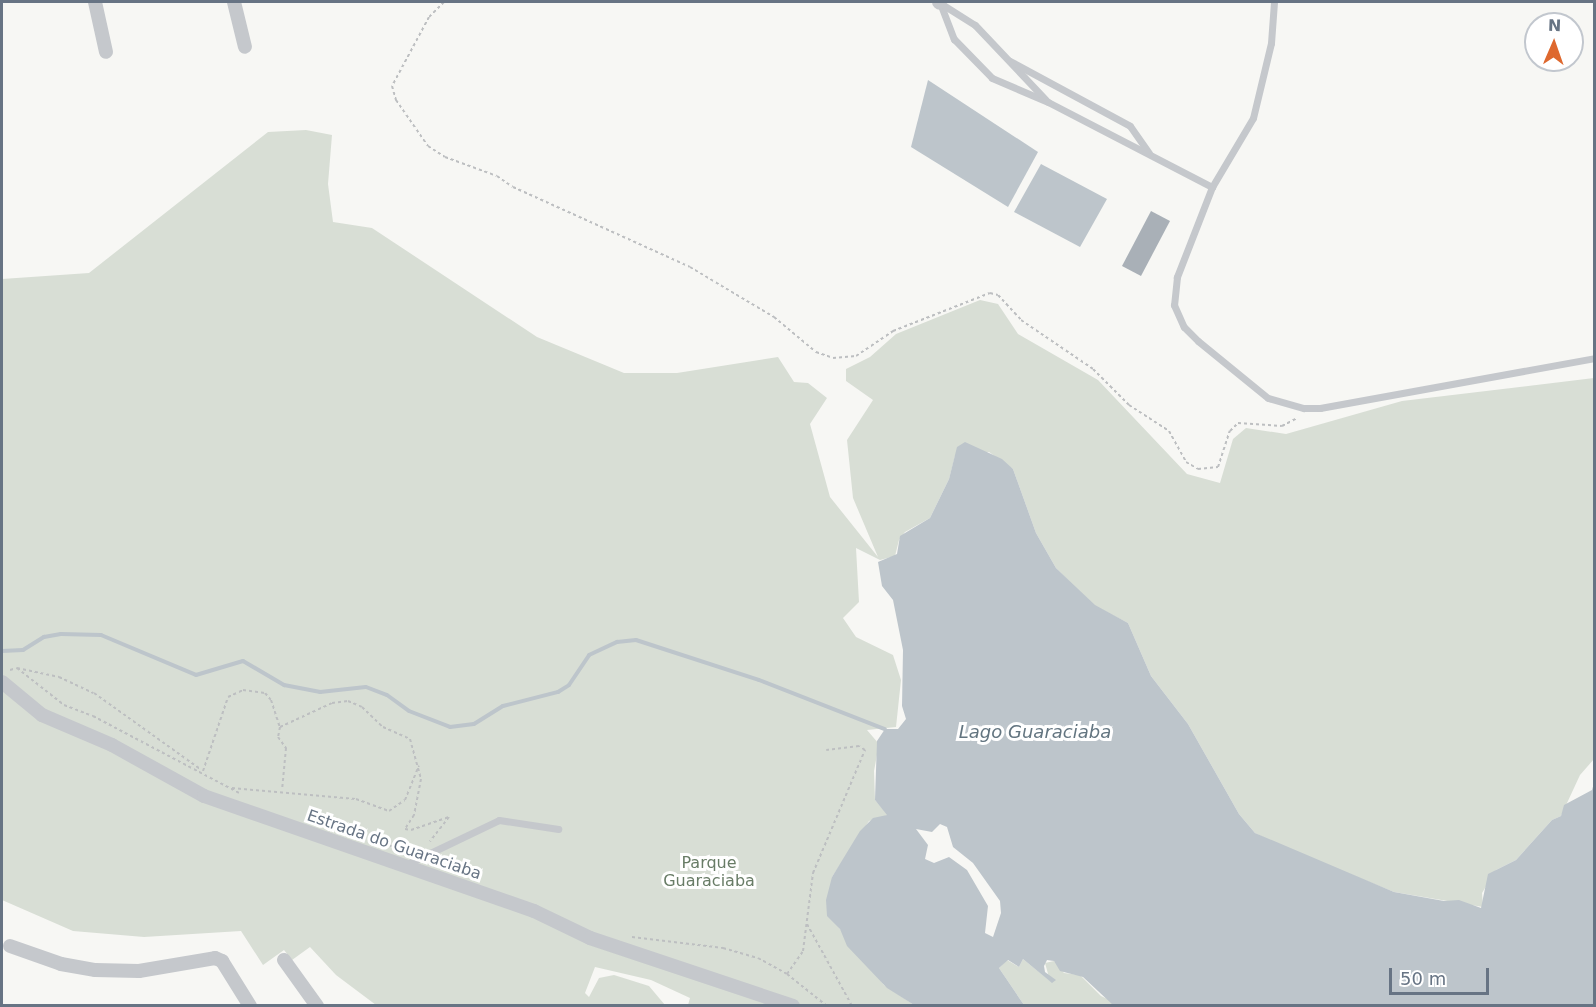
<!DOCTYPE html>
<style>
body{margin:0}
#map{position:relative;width:1596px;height:1007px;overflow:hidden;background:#f7f7f4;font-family:"DejaVu Sans",sans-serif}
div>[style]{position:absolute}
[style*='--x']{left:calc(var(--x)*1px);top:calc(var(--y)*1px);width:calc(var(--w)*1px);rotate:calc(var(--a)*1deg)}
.green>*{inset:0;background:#d8ded5}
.water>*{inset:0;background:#bdc5cb}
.stream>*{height:4px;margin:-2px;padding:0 2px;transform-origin:2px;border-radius:2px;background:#bdc5cb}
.building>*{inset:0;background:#a9b0b7}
.path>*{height:2px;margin-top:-1px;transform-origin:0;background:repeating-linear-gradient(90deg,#bdbfc1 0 3px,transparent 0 6px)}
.service>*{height:7px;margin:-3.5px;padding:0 3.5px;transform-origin:3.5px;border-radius:3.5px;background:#c5c8cc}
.minor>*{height:14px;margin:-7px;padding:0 7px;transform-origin:7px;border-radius:7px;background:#c5c8cc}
span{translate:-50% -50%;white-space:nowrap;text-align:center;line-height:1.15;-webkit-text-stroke:6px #fff;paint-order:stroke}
.street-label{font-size:16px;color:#677484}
.park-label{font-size:16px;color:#687c66}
.water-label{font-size:18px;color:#637580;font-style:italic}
.frame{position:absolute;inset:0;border:3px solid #677484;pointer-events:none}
.north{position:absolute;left:1524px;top:12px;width:60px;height:60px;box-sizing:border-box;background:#fff;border:2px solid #c2c7ce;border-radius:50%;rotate:2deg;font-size:16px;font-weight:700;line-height:24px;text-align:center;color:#677484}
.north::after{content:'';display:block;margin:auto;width:21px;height:27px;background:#de682e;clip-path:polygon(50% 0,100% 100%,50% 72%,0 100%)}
.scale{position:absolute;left:1389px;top:968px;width:100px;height:27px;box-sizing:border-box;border:3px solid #677484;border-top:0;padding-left:8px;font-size:18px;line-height:21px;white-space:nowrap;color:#677484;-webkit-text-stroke:4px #fff;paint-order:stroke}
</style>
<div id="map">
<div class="green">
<div style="clip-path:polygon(306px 130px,332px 135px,328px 184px,333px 222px,372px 228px,537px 337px,624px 373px,677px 373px,778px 357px,794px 382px,808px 383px,827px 398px,810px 424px,830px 497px,878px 557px,853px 498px,847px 440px,873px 400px,846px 381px,846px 369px,870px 357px,896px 334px,980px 300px,998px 304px,1018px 334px,1098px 380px,1187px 474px,1220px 483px,1233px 439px,1246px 428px,1286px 434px,1402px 401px,1594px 378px,1594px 759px,1580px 775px,1561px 816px,1552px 820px,1516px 860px,1496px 870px,1482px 893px,1483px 907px,1394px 892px,1278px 845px,1255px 833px,1239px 814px,1188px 724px,1151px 676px,1128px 623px,1095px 606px,1056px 568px,1036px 533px,1013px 469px,989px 452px,955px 456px,949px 479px,930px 518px,905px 532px,899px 540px,895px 556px,880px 560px,856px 548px,859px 602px,843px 618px,856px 637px,893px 655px,901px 680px,896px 727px,867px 730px,879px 744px,874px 771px,875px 800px,888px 815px,869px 821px,832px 877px,837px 925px,884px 985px,914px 1005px,688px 1005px,690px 998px,651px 980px,595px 967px,585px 993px,589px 997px,599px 978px,614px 975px,649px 986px,665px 1005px,376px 1005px,336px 975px,310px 947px,292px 960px,284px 950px,263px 965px,241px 931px,144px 937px,73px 931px,2px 900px,2px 279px,89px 273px,268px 132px)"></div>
<div style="clip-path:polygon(1023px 959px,1050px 981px,1045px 963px,1054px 961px,1064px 973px,1080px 975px,1101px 996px,1120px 1005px,1024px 1005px,999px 968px,1007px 960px,1019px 967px)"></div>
</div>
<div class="water">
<div style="clip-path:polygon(928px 80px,1038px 152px,1008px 207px,911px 147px)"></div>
<div style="clip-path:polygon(1041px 164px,1107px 199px,1080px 247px,1014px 212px)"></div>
<div style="clip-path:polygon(evenodd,965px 442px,1002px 459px,1013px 469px,1036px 533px,1056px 568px,1095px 605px,1128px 623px,1151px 676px,1188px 724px,1239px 814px,1255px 833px,1394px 892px,1444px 901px,1459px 900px,1481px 908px,1488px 874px,1516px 860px,1552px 820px,1561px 816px,1564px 805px,1592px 790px,1594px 783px,1594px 1005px,1113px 1005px,1083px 977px,1060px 971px,1054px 961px,1047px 960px,1044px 966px,1045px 972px,1056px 980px,1052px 983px,1023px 959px,1019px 967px,1008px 960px,999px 968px,1024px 1005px,914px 1005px,887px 988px,847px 946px,840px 929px,827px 916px,826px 900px,832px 877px,860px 831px,873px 818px,887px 815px,875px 800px,877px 741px,885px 729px,898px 729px,906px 719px,902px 706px,903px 650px,893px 600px,882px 586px,878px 562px,897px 554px,900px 536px,930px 518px,949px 479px,957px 447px,965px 442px,940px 824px,947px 827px,953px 847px,973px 863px,1000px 901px,1001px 913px,993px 937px,985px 933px,988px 906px,967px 870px,949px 857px,934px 863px,925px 859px,928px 845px,916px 829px,932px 832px,940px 824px)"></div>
</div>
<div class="stream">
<div style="--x:2;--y:651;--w:21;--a:-3"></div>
<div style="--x:23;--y:650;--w:25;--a:-32"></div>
<div style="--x:44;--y:637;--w:17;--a:-10"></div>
<div style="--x:61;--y:634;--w:40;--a:1.4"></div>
<div style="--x:101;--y:635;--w:103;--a:22.8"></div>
<div style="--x:196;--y:675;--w:49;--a:-16.6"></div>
<div style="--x:243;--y:661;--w:48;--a:30.3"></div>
<div style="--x:284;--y:685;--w:37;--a:11"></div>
<div style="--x:320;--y:692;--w:46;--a:-6.2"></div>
<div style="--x:366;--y:687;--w:22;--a:21"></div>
<div style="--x:387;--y:695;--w:27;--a:36"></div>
<div style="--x:409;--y:711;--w:44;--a:21.3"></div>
<div style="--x:450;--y:727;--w:24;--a:-7"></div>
<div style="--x:474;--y:724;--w:34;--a:-32"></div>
<div style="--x:503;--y:706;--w:57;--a:-14.3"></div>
<div style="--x:558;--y:692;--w:13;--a:-32"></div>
<div style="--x:569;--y:685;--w:36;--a:-56"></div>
<div style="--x:589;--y:655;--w:31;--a:-25"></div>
<div style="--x:617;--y:642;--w:19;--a:-6"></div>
<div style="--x:636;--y:640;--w:129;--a:18"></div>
<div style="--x:759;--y:680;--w:135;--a:21.3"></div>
</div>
<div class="building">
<div style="clip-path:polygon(1151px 211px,1170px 221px,1141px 276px,1122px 266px)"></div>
</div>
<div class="path">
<div style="--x:444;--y:2;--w:21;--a:135"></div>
<div style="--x:429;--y:17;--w:78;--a:118.2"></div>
<div style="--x:392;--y:86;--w:15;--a:74"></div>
<div style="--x:396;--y:100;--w:56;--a:55.2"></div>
<div style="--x:428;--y:146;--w:20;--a:33"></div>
<div style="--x:445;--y:157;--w:55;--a:20.1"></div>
<div style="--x:497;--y:176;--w:19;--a:35"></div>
<div style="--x:513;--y:187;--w:194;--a:24.3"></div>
<div style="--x:690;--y:267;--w:98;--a:30.8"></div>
<div style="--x:774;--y:317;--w:55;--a:39.8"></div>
<div style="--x:816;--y:352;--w:18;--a:19"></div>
<div style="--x:833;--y:358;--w:23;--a:-5"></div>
<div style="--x:856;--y:356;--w:45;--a:-34"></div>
<div style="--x:893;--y:331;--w:104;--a:-21.4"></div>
<div style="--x:990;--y:293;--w:8;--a:14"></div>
<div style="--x:998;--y:295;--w:34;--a:47"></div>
<div style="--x:1021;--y:320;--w:87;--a:34.2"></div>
<div style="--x:1093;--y:369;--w:51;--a:45"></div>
<div style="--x:1129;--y:405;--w:48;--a:33"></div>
<div style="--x:1169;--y:431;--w:35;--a:61"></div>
<div style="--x:1186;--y:462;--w:14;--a:30"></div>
<div style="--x:1198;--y:469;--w:20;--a:-6"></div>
<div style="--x:1218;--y:467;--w:38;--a:-72"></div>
<div style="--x:1230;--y:431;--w:11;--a:-45"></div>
<div style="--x:1238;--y:423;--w:44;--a:3.9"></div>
<div style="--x:1282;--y:426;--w:17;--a:-28"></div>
<div style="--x:17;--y:668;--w:43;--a:12.1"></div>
<div style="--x:59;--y:677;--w:38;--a:25"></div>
<div style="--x:94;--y:693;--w:130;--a:35.6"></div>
<div style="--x:10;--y:670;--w:7;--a:-16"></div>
<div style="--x:17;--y:668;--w:60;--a:38.2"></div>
<div style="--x:64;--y:705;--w:31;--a:21"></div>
<div style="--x:93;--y:716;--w:165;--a:27.8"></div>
<div style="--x:280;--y:727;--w:57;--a:-24.8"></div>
<div style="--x:332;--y:703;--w:16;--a:-7"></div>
<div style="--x:348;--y:701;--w:15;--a:23"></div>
<div style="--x:362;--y:707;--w:29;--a:44"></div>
<div style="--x:383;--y:727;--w:30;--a:24"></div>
<div style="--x:410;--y:739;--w:41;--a:74.6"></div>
<div style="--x:421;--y:779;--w:37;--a:101"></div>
<div style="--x:414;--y:815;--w:17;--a:123"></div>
<div style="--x:405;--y:829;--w:6;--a:9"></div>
<div style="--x:411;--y:830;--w:40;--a:-18.9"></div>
<div style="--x:449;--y:817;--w:31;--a:128"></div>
<div style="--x:203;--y:771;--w:78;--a:-71.3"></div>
<div style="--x:228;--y:697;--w:17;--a:-25"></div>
<div style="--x:243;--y:690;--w:22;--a:8"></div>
<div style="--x:265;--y:693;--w:9;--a:49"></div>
<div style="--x:271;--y:700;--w:28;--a:72"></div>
<div style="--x:280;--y:727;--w:10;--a:101"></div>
<div style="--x:278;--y:737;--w:14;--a:54"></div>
<div style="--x:286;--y:748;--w:42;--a:95.4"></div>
<div style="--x:232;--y:788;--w:124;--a:5.1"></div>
<div style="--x:356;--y:799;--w:35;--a:20"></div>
<div style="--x:389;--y:811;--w:19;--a:-35"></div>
<div style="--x:405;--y:800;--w:37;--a:-68"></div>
<div style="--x:372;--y:839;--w:27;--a:20"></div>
<div style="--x:807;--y:924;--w:94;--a:61.2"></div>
<div style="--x:632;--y:937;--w:92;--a:6.9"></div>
<div style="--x:723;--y:948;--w:36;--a:16"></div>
<div style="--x:758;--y:958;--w:33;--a:29"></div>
<div style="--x:787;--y:974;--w:51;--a:38.7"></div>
<div style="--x:787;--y:974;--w:28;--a:-55"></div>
<div style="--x:803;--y:951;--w:79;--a:-82.7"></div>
<div style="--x:813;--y:873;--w:134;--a:-67.1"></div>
<div style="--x:865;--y:750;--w:7;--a:-146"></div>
<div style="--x:859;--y:746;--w:33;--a:173"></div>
</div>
<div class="service">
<div style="--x:940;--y:3;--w:39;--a:69"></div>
<div style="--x:954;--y:39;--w:54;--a:45.7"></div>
<div style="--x:992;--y:78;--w:61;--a:23.2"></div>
<div style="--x:1048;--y:102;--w:185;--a:27.4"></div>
<div style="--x:1212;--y:187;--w:97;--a:111.3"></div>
<div style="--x:1177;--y:277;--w:28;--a:96"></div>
<div style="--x:1174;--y:305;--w:24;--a:66"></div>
<div style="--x:1184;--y:327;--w:20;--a:45"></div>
<div style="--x:1198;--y:341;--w:90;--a:39.2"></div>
<div style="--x:1268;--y:398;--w:37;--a:16"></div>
<div style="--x:1304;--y:408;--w:16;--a:0"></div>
<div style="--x:1320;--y:408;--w:279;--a:-10.3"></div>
<div style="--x:940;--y:3;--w:41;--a:32.2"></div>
<div style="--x:975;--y:25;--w:103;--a:46.6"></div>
<div style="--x:1010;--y:61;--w:136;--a:28.4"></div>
<div style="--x:1130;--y:126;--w:33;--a:55"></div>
<div style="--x:1212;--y:187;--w:80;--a:-59.3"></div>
<div style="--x:1253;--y:118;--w:77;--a:-76.5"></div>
<div style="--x:1271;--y:43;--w:41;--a:-85.8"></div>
<div style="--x:405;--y:865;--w:104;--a:-25.6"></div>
<div style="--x:499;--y:820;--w:60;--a:8.7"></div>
</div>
<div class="minor">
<div style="--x:95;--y:2;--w:51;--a:77.6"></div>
<div style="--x:234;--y:2;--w:46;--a:76.3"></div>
<div style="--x:939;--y:2;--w:1;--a:45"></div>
<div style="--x:2;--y:682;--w:52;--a:39.5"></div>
<div style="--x:42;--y:715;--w:76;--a:23.2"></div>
<div style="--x:112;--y:745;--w:105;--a:29"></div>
<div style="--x:204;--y:796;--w:349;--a:19.2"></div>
<div style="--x:534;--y:911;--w:62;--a:25.7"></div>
<div style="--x:590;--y:938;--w:214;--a:18.5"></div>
<div style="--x:10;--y:946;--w:54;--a:19.4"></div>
<div style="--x:61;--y:964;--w:35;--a:10"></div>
<div style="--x:95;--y:970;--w:44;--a:1.3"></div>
<div style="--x:139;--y:971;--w:77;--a:-9.7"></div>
<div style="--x:215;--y:958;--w:8;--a:23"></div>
<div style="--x:222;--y:961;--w:53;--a:58.1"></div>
<div style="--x:284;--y:960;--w:57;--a:54.3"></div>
</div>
<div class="street-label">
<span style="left:394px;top:845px;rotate:19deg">Estrada do Guaraciaba</span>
</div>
<div class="park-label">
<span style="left:709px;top:872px">Parque<br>Guaraciaba</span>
</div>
<div class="water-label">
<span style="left:1035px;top:732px">Lago Guaraciaba</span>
</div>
<div class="frame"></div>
<div class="north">N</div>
<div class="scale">50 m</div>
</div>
